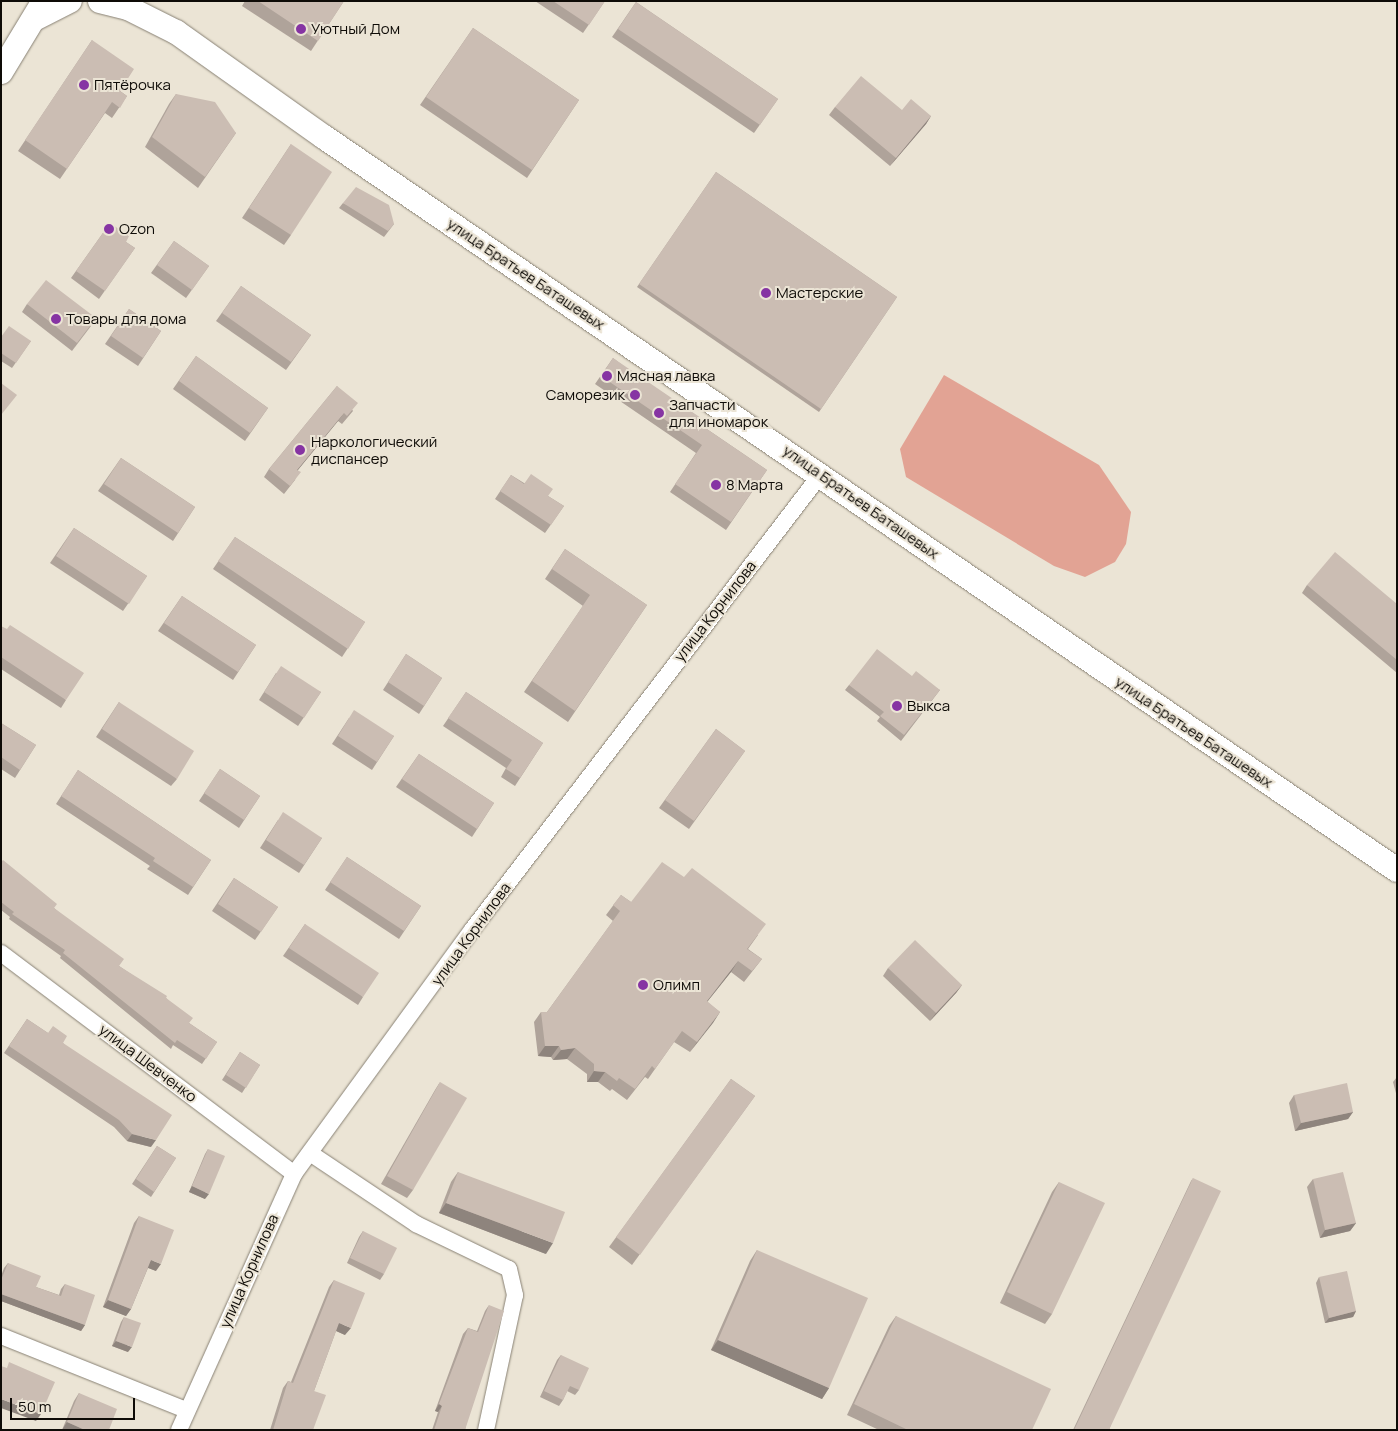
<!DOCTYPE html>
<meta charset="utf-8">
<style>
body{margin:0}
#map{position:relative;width:1398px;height:1431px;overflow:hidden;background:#ebe4d5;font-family:Manrope,sans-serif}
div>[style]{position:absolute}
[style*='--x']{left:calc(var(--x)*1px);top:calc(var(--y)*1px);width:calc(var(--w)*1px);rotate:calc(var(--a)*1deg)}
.green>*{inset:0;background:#e2a394}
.roads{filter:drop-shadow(0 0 1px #888174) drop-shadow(0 0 1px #888174)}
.street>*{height:16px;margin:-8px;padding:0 8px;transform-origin:8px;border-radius:8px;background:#fff}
.secondary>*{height:24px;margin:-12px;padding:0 12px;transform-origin:12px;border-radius:12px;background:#fff}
.wall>*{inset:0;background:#afa39a}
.shaded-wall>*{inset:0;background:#8e847d}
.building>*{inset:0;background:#cbbdb3}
.dots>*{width:14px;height:14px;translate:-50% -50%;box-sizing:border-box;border:2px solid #ebe4d5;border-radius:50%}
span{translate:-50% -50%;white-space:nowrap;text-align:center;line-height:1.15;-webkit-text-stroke:4px #ebe4d5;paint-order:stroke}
.poi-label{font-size:15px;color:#0e0b07}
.left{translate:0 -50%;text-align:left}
.right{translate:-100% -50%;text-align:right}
.street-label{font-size:15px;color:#0e0b07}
.frame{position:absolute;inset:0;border:2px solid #0e0b07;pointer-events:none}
.scale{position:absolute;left:10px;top:1398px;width:125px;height:22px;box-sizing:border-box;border:2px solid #0e0b07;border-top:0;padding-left:6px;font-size:15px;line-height:18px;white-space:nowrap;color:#0e0b07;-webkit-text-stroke:4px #ebe4d5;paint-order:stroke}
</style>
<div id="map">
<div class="green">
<div style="clip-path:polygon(944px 375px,1099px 465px,1131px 512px,1126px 544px,1115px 562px,1085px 577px,1054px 566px,906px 477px,900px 449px)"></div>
</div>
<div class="roads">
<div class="street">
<div style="--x:1;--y:953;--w:367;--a:37"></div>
<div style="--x:310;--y:1153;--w:128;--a:33.8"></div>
<div style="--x:416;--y:1224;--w:103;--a:25.8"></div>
<div style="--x:509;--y:1269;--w:27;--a:77"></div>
<div style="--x:515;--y:1295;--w:138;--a:102.1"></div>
<div style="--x:1;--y:1336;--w:199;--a:21.8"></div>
<div style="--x:179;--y:1430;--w:281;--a:-65.8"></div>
<div style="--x:294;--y:1174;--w:302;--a:-53.9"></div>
<div style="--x:472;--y:930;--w:574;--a:-52.57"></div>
</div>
<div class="secondary">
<div style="--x:100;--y:1;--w:29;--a:14"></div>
<div style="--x:128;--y:8;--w:54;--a:26.6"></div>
<div style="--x:176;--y:32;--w:181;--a:35.4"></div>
<div style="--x:324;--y:137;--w:1299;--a:34.34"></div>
<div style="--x:36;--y:18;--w:38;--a:-27"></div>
<div style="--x:1;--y:72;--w:83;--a:-58.8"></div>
</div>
</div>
<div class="wall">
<div style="clip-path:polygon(245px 1px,344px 1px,311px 51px,242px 6px)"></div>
<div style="clip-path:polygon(535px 1px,605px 1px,583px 33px)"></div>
<div style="clip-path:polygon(636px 2px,778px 99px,754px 133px,612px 37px)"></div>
<div style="clip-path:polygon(473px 28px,579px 100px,527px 178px,420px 105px)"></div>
<div style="clip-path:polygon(92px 40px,120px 91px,127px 96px,112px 118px,105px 113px,60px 179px,18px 151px)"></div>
<div style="clip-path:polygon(176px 94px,236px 133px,198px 188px,145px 147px,169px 104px)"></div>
<div style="clip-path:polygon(835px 107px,902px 110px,931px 116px,926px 124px,890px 166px,829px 115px)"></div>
<div style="clip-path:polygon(291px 144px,291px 235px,284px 245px,242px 218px)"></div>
<div style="clip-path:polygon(716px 172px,897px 297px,819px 412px,637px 287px)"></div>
<div style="clip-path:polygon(343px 203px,394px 224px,384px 237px,339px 208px)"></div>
<div style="clip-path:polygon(110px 223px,126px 242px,135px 248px,99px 299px,71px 278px)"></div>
<div style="clip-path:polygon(174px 241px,209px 266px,186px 298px,151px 273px)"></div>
<div style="clip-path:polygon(241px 286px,311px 335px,286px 370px,216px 321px)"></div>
<div style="clip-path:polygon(27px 304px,91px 326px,72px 351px,22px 312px)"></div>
<div style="clip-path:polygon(129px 309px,161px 331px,138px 366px,105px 344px)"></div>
<div style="clip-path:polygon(1px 337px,31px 341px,12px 368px,1px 361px)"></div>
<div style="clip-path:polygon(196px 356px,268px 408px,245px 441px,173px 389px)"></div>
<div style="clip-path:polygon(613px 358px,698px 423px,767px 470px,726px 530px,670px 492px,696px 453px,595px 384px)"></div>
<div style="clip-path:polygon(337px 386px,353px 411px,342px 424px,338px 421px,298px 470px,295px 480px,284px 494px,264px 477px,269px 469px)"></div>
<div style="clip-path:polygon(121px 458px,195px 507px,173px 541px,98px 491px)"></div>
<div style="clip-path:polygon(511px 475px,524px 483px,548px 496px,564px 506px,545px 533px,495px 499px)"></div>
<div style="clip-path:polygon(74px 528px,147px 576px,123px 611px,50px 563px)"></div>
<div style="clip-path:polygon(235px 537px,365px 622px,342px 657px,213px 569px)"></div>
<div style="clip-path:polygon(565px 549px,647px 605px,568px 722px,524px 692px,583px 606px,545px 579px)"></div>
<div style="clip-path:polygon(1307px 585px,1397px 604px,1397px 673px,1302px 593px)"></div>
<div style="clip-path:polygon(182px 596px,256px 645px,233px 680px,158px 631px)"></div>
<div style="clip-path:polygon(1px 626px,66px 700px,61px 708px,1px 669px)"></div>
<div style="clip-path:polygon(406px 654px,442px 678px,419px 714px,383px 690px)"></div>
<div style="clip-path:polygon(276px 673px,321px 692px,298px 726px,259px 700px)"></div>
<div style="clip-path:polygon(912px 676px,940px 690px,901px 741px,877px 721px,880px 717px,845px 690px,849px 685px)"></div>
<div style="clip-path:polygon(466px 692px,543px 743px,515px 786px,501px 777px,506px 768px,443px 726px)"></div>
<div style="clip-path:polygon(119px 702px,177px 779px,171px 786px,96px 737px)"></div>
<div style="clip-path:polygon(349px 718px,394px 736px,372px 770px,332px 744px)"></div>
<div style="clip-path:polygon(1px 723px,36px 745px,15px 778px,1px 769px)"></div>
<div style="clip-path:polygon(716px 729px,745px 751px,689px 829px,659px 808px)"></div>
<div style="clip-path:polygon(419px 754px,494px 803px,472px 837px,396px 787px)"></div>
<div style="clip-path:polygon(220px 769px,260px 796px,239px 828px,199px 801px)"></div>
<div style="clip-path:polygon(78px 770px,211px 860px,188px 895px,147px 869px,150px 866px,56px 804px)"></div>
<div style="clip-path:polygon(278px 820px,322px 838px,299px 873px,260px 848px)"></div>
<div style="clip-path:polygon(347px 857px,421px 906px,399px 939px,325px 890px)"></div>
<div style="clip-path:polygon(1px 862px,54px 908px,119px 966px,166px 998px,189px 1023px,217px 1042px,202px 1064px,173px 1045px,171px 1049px,60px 958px,61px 956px,9px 919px,10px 917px,1px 910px)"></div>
<div style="clip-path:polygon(234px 878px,278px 907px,255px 940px,212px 911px)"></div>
<div style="clip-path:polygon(621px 895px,631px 902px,758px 935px,748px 949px,762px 959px,744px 982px,731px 972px,707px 1002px,720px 1012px,690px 1052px,674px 1042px,648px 1079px,645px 1077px,627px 1100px,612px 1089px,610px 1091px,598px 1082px,587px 1082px,587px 1074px,567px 1059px,553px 1060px,551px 1057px,538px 1056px,534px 1022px,541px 1012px,547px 1012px,613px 921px,606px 915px)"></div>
<div style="clip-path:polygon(305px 924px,363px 997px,358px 1005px,283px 956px)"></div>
<div style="clip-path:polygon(888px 968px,962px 985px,956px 993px,930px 1021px,883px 976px)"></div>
<div style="clip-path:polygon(27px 1019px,63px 1043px,151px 1147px,127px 1141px,114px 1127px,4px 1053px)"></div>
<div style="clip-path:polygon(240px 1052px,260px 1065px,242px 1093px,222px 1080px)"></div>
<div style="clip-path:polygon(1397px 1077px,1397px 1097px,1393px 1082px)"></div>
<div style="clip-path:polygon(731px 1079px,755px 1096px,632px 1265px,609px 1247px)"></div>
<div style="clip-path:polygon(440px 1082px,413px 1190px,407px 1198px,381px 1184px,435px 1090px)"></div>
<div style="clip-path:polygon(1294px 1095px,1353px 1112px,1348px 1119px,1295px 1131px,1289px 1103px)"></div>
<div style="clip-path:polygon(157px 1146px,176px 1158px,151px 1197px,132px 1184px)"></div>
<div style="clip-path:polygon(208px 1149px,205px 1199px,189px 1192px,205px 1154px)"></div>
<div style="clip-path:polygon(458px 1172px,546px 1254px,439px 1213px,451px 1182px)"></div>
<div style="clip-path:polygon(1193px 1178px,1109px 1430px,1073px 1430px,1191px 1181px)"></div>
<div style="clip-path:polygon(1313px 1179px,1356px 1223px,1350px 1231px,1320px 1238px,1307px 1187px)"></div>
<div style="clip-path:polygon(1059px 1182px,1052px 1314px,1045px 1324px,1000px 1303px,1052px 1192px)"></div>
<div style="clip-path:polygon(139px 1216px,156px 1271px,148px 1268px,131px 1309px,126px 1316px,103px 1307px,134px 1223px)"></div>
<div style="clip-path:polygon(363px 1231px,384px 1274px,380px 1280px,347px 1263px,359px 1237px)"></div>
<div style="clip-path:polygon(757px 1250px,829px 1388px,822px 1399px,711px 1350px,750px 1261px)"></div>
<div style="clip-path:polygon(8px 1263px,36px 1287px,59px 1295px,61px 1289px,65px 1284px,85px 1325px,81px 1331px,1px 1301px,1px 1276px,4px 1268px)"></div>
<div style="clip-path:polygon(1319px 1277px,1356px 1311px,1353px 1317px,1325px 1323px,1316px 1283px)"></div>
<div style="clip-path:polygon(334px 1280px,345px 1335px,336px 1331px,314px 1391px,313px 1430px,270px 1430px,283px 1388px,288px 1381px,291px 1382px,329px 1287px)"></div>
<div style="clip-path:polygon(489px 1305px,465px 1430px,432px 1430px,438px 1412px,435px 1411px,463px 1334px,468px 1328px,477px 1331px,485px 1311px)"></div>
<div style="clip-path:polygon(896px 1316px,1032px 1430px,879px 1430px,847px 1415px,889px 1326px)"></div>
<div style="clip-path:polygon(124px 1317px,128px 1352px,112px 1346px,121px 1322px)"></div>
<div style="clip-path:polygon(561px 1355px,579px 1390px,575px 1395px,567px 1391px,563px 1400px,559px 1406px,540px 1397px,557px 1360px)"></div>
<div style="clip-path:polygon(79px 1393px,109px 1430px,62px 1430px,74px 1401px)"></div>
</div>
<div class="shaded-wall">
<div style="clip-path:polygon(931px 116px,926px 124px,890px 166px,896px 158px)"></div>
<div style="clip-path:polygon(344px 413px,338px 421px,292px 477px,297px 470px)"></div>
<div style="clip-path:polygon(738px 961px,731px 972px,699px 1012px,707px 1001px)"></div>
<div style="clip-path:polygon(962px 985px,956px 993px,930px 1021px,936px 1013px)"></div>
<div style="clip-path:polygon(720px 1012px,713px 1023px,690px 1052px,697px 1042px)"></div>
<div style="clip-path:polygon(545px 1046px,559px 1046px,551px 1057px,538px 1056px)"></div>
<div style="clip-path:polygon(575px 1048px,567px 1059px,553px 1060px,561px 1050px)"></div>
<div style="clip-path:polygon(594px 1071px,605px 1072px,598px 1082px,587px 1082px)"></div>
<div style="clip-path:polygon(1353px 1112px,1348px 1119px,1295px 1131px,1301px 1123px)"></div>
<div style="clip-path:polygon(132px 1134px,156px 1140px,151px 1147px,127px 1141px)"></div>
<div style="clip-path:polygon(192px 1186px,209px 1194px,205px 1199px,189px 1192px)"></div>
<div style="clip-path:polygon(446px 1203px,553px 1243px,546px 1254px,439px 1213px)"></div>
<div style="clip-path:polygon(1356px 1223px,1350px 1231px,1320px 1238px,1325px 1230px)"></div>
<div style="clip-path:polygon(151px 1260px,161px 1264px,156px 1271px,146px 1267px)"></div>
<div style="clip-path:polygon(1px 1294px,85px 1325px,81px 1331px,1px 1301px)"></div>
<div style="clip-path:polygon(108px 1300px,131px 1309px,126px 1316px,103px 1307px)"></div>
<div style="clip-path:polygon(1356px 1311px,1353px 1317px,1325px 1323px,1329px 1318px)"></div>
<div style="clip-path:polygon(339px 1323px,351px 1328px,345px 1335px,334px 1330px)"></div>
<div style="clip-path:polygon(718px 1340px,829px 1388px,822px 1399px,711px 1350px)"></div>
<div style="clip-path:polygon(116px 1341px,132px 1347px,128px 1352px,112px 1346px)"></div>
<div style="clip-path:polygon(1px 1399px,41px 1414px,36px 1421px,1px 1408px)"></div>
<div style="clip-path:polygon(439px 1404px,442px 1406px,438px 1412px,435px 1411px)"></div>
<div style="clip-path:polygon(67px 1422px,85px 1430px,62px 1430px)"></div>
</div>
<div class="building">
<div style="clip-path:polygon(258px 1px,344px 1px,318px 41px)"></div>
<div style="clip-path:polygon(553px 1px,605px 1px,589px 25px)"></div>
<div style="clip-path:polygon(636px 2px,778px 99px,760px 125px,618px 29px)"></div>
<div style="clip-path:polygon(473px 28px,579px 100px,532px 170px,426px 97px)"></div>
<div style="clip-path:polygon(92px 40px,134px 69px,120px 91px,127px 96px,120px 108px,112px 102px,67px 169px,25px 140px)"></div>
<div style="clip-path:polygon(861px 76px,902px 110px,911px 99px,931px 116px,896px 158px,835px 107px)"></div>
<div style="clip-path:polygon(176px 94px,215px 102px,236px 133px,205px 177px,152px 137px)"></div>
<div style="clip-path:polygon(291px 144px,332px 172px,291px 235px,249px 208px)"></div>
<div style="clip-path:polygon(716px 172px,897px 297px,821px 409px,639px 284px)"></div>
<div style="clip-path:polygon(356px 187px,389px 205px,394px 224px,388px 231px,343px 203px)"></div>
<div style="clip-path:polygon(110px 223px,129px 236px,126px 242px,135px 248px,105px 291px,76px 271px)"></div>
<div style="clip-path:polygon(174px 241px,209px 266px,192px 290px,157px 265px)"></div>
<div style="clip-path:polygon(46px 280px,96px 318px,77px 343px,27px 304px)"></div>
<div style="clip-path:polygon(241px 286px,311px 335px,291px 362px,222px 313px)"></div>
<div style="clip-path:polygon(129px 309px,161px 331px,143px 358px,111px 336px)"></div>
<div style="clip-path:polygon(9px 326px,31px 341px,16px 363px,1px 353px,1px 337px)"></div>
<div style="clip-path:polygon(196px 356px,268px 408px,250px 433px,179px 381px)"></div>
<div style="clip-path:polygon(613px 358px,701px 418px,698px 423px,767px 470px,731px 522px,675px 484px,702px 445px,601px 376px)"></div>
<div style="clip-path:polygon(1px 383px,17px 395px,1px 415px)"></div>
<div style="clip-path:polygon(337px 386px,358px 403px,347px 416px,344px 413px,297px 470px,301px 472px,290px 486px,269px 469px)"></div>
<div style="clip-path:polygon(121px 458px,195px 507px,178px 533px,104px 484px)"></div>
<div style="clip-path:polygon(531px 474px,553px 489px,548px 496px,564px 506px,551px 525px,500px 491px,511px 475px,524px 484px)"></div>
<div style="clip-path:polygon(74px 528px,147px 576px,129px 604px,56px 556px)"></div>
<div style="clip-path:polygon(235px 537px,365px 622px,348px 649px,218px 561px)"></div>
<div style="clip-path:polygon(565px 549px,647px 605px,575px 711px,532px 681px,590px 595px,552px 569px)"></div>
<div style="clip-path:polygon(1335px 552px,1397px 604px,1397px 660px,1307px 585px)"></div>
<div style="clip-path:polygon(182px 596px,256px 645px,238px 672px,164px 623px)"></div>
<div style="clip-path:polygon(10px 625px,84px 673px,66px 700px,1px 657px,1px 626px,7px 629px)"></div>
<div style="clip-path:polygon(877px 649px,912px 676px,916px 671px,940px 690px,904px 735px,880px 716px,884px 712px,849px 685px)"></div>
<div style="clip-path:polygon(406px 654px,442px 678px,424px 706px,388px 682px)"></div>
<div style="clip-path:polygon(281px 666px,321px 692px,304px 718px,264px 692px)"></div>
<div style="clip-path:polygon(466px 692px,543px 743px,520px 778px,506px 769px,512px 760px,448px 718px)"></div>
<div style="clip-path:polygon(119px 702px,194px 751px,177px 779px,102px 729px)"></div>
<div style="clip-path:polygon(354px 710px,394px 736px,377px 762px,338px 736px)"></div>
<div style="clip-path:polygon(1px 723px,36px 745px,20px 770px,1px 757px)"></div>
<div style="clip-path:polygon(716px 729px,745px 751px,694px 821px,665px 800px)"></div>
<div style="clip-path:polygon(419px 754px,494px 803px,477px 829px,402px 779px)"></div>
<div style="clip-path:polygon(220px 769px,260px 796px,244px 820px,204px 793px)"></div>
<div style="clip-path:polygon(78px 770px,211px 860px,193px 887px,153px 861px,155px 858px,61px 796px)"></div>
<div style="clip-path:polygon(283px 812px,322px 838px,304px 865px,266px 840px)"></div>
<div style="clip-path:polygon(347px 857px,421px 906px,404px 931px,330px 882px)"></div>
<div style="clip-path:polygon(3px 860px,57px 904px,54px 908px,124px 959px,119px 966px,167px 996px,166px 998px,193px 1018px,189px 1023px,217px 1042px,206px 1059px,177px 1040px,175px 1043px,63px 953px,65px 950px,12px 914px,14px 912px,1px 902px,1px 862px)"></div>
<div style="clip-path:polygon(662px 862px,684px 877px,692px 868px,766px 924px,747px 949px,762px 959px,752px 971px,738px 961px,707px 1001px,720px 1012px,697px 1042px,682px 1031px,655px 1069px,652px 1066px,635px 1089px,619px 1078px,617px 1081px,605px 1072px,594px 1071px,594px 1064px,575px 1048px,561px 1050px,559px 1046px,545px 1046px,541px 1012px,547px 1012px,620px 911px,613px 905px,621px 895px,631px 902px)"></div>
<div style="clip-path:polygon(234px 878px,278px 907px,261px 932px,218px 904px)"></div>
<div style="clip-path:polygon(305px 924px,379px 973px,363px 997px,289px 948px)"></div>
<div style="clip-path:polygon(915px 940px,962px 985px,936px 1013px,888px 968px)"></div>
<div style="clip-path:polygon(27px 1019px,48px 1033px,53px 1026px,67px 1036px,63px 1043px,172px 1115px,156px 1140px,132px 1134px,119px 1120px,9px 1046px)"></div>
<div style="clip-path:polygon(240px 1052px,260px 1065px,246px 1088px,226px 1075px)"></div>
<div style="clip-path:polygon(731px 1079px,755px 1096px,640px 1255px,616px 1237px)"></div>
<div style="clip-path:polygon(440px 1082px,467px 1098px,413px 1190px,387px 1176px)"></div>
<div style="clip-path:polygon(1347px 1083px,1353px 1112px,1301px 1123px,1294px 1095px)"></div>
<div style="clip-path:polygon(157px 1146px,176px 1158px,154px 1192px,136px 1179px)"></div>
<div style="clip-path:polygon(208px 1149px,225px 1156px,209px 1194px,192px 1186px)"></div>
<div style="clip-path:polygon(458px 1172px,565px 1212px,553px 1243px,446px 1203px)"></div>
<div style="clip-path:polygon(1343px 1172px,1356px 1223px,1325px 1230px,1313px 1179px)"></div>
<div style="clip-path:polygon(1193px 1178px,1221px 1191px,1109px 1430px,1074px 1430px)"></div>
<div style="clip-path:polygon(1059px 1182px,1105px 1203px,1052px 1314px,1007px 1292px)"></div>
<div style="clip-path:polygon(139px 1216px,174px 1230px,161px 1264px,151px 1260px,131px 1309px,108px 1300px)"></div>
<div style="clip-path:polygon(363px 1231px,397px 1248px,384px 1274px,350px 1258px)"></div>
<div style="clip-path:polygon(757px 1250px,868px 1298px,829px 1388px,718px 1340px)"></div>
<div style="clip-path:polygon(8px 1263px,41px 1276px,36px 1287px,61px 1296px,65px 1284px,95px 1295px,85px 1325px,1px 1294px,1px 1280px)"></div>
<div style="clip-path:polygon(1347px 1271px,1356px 1311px,1329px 1318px,1319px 1277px)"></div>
<div style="clip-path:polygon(334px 1280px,365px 1293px,351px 1328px,339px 1323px,314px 1391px,326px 1395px,313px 1430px,273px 1430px,288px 1381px,293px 1383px)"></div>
<div style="clip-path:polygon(489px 1305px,504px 1311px,465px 1430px,434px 1430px,442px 1406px,439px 1404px,468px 1328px,478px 1332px)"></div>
<div style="clip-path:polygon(896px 1316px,1051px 1389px,1032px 1430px,908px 1430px,854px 1404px)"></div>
<div style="clip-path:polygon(124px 1317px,141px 1323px,132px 1347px,116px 1341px)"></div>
<div style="clip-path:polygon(561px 1355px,589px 1368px,579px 1390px,570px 1386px,563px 1400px,544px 1391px)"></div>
<div style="clip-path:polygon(9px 1362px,55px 1382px,41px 1414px,1px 1399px,1px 1366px,7px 1368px)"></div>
<div style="clip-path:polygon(79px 1393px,117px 1409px,109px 1430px,85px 1430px,67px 1422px)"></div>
</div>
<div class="dots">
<div style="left:301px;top:29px;background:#8634a3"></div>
<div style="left:84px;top:85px;background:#8634a3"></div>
<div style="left:109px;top:229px;background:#8634a3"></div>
<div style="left:766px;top:293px;background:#8634a3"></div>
<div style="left:56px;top:319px;background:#8634a3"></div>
<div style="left:607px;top:376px;background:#8634a3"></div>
<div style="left:635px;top:395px;background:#8634a3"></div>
<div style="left:659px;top:413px;background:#8634a3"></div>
<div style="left:300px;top:450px;background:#8634a3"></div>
<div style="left:716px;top:485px;background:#8634a3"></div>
<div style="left:897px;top:706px;background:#8634a3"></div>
<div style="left:643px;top:985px;background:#8634a3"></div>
</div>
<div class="poi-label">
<span class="left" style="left:311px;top:29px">Уютный Дом</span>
<span class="left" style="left:94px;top:85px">Пятёрочка</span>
<span class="left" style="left:119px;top:229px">Ozon</span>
<span class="left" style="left:776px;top:293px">Мастерские</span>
<span class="left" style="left:66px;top:319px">Товары для дома</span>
<span class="left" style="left:617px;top:376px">Мясная лавка</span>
<span class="right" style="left:625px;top:395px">Саморезик</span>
<span class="left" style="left:669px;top:413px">Запчасти<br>для иномарок</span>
<span class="left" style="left:311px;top:450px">Наркологический<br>диспансер</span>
<span class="left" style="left:726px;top:485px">8 Марта</span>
<span class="left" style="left:907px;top:706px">Выкса</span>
<span class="left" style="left:653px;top:985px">Олимп</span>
</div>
<div class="street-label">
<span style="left:526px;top:274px;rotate:34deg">улица Братьев Баташевых</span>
<span style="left:861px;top:502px;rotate:35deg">улица Братьев Баташевых</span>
<span style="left:715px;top:611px;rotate:-52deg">улица Корнилова</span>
<span style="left:1194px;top:732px;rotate:34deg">улица Братьев Баташевых</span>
<span style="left:471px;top:934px;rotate:-54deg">улица Корнилова</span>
<span style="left:148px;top:1063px;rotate:37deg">улица Шевченко</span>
<span style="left:249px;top:1271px;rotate:-66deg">улица Корнилова</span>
</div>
<div class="frame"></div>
<div class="scale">50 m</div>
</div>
